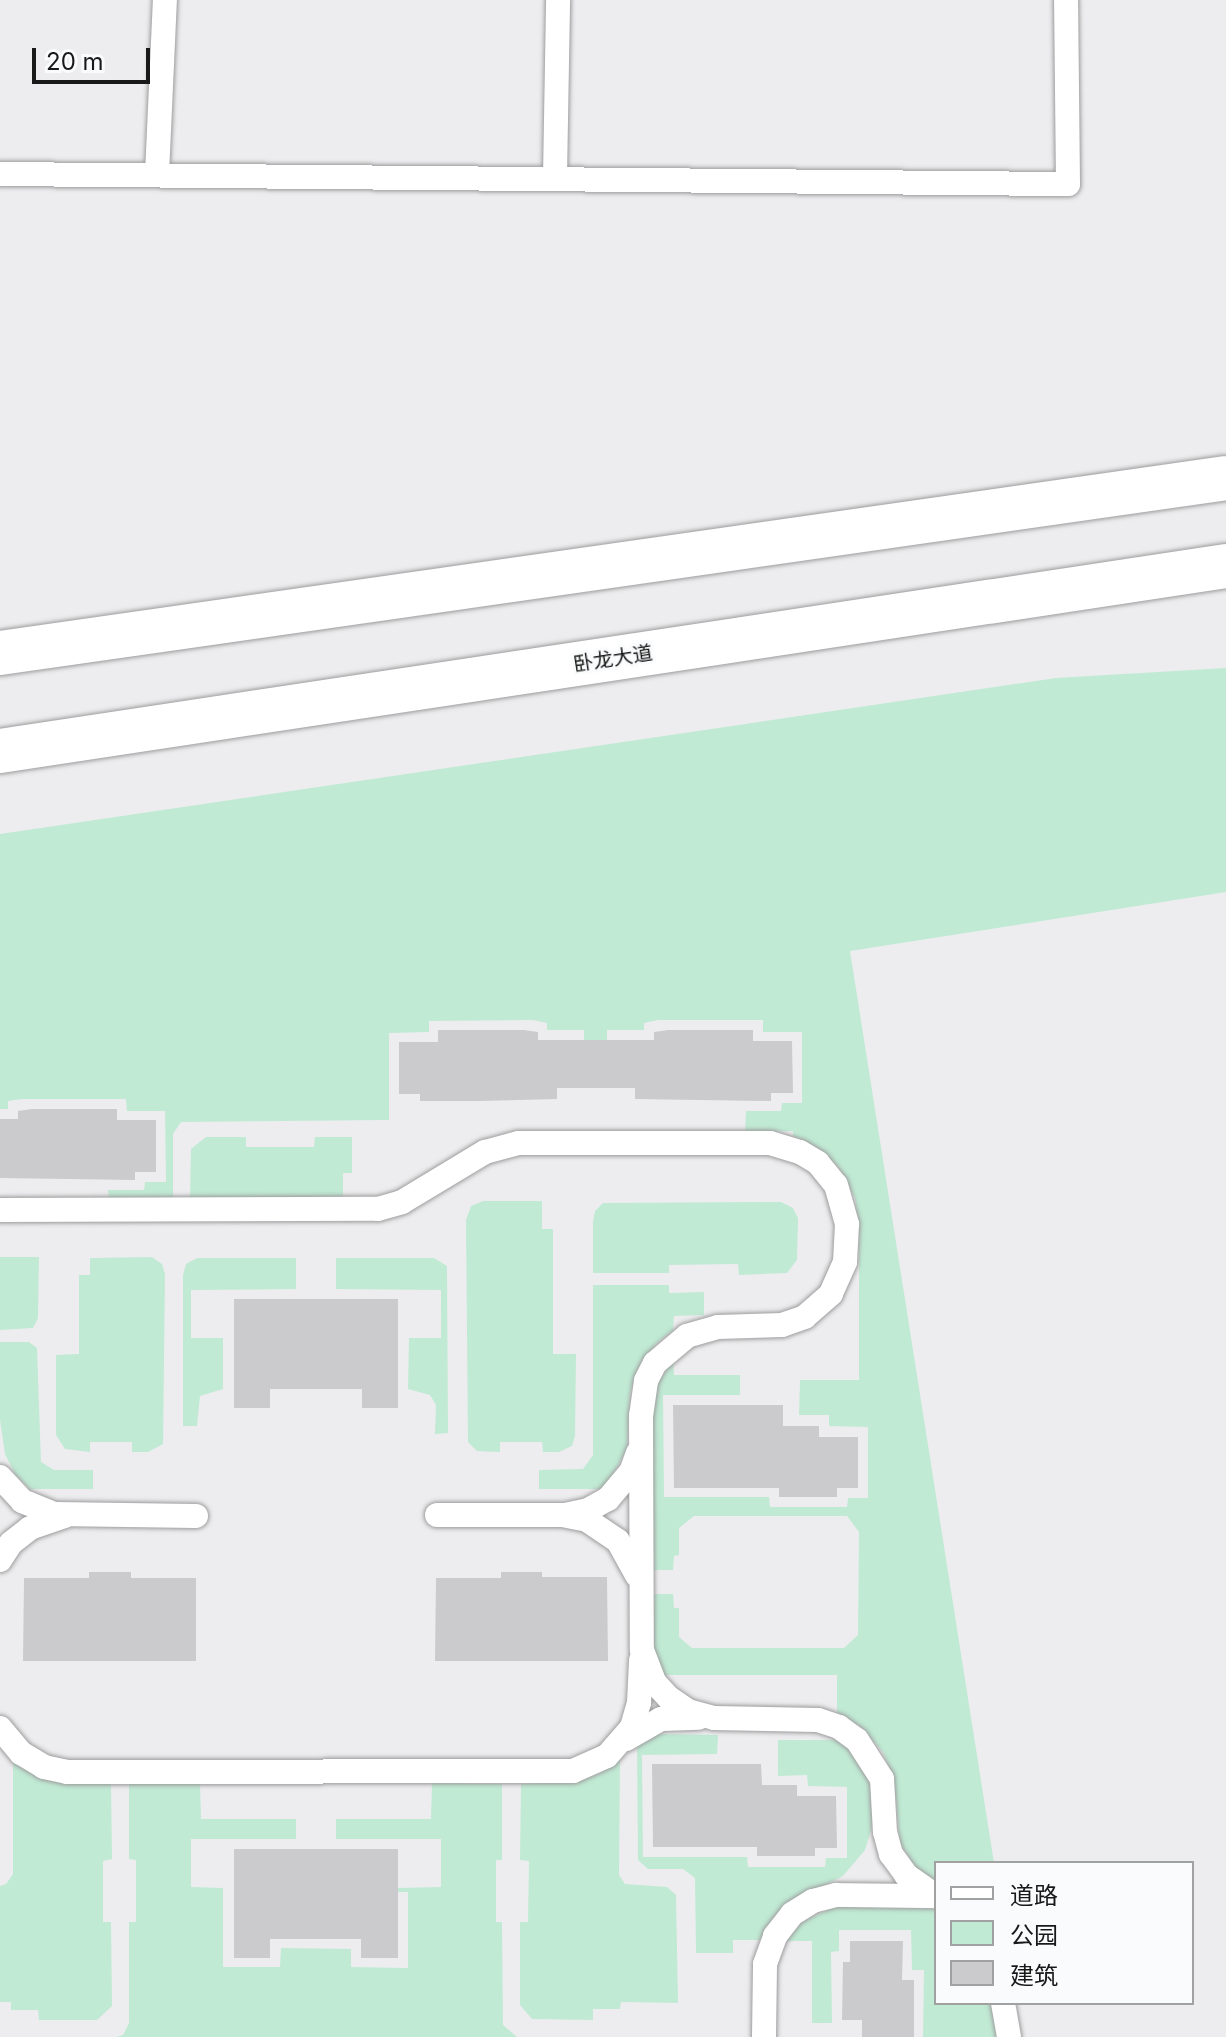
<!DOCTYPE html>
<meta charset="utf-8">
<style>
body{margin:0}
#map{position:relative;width:1226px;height:2037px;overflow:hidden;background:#ededef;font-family:Inter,"Noto Sans SC",sans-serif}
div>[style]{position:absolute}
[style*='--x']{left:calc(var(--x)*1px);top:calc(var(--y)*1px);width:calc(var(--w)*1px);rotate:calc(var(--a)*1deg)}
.green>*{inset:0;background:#c0ead4}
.building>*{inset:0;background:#cbcbcd}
.roads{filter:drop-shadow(0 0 2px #9d9d9e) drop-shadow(0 0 2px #9d9d9e)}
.lane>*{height:24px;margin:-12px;padding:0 12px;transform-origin:12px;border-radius:12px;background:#fff}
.secondary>*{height:44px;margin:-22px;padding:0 22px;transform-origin:22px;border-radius:22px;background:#fff}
span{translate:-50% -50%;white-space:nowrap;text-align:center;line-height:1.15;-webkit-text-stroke:6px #fafbfc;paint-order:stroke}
.street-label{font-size:20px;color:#191919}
.legend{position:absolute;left:934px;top:1861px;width:260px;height:144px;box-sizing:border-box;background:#fafbfc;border:2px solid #a0a1a1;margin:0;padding:10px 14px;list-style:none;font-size:24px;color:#191919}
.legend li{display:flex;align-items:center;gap:16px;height:40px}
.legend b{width:40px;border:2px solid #a0a1a1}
.scale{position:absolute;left:32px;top:48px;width:118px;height:36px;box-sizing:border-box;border:4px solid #191919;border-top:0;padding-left:10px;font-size:24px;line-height:28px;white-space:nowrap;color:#191919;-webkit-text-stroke:6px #fafbfc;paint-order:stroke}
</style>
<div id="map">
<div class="green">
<div style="clip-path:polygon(1226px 668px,1226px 892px,850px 951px,994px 1863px,936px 1863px,936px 1884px,918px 1871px,900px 1843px,894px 1779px,883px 1752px,861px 1727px,837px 1714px,837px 1675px,664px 1675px,653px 1648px,653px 1594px,673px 1594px,674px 1608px,679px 1608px,679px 1637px,692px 1648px,844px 1648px,858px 1635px,859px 1532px,847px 1516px,694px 1516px,679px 1528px,679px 1555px,674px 1556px,673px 1570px,653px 1570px,653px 1405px,657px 1384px,673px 1360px,674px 1375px,740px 1375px,740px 1395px,663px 1395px,664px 1497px,769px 1497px,770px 1507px,847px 1507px,848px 1498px,868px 1498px,868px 1427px,829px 1426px,829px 1415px,799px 1415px,800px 1380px,859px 1380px,859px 1225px,855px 1198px,838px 1166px,819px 1149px,793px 1136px,793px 1131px,745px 1132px,746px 1111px,781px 1111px,782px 1103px,802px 1103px,802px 1032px,763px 1032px,763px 1020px,658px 1020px,644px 1023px,644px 1030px,607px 1030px,607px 1040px,584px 1040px,584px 1030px,547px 1030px,547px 1023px,533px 1020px,429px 1021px,429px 1032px,389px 1033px,389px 1120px,181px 1122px,173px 1134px,173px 1199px,109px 1199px,108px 1190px,144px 1190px,145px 1182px,166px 1182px,165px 1111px,127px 1111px,126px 1099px,22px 1099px,8px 1101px,8px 1109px,0 1109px,0 834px,1056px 678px)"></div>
<div style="clip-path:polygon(206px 1137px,246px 1137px,246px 1147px,314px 1147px,315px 1137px,352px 1137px,352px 1173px,343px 1173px,343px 1199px,190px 1199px,191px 1149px)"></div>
<div style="clip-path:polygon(483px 1201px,542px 1201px,542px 1229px,553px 1229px,553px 1354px,576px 1354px,575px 1436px,572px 1446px,559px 1452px,543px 1452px,542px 1442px,500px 1442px,500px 1452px,477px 1451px,468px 1442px,466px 1220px,471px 1206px)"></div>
<div style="clip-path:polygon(781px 1202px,793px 1208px,798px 1218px,797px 1260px,787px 1273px,739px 1275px,738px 1264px,669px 1265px,669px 1273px,593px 1273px,593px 1221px,595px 1211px,603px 1203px)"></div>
<div style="clip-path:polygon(0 1257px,39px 1257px,38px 1318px,33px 1328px,0 1330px)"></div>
<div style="clip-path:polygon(152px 1257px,162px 1264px,165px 1274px,163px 1444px,148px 1452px,132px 1452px,132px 1442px,90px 1442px,90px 1452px,65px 1449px,56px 1435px,56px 1355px,79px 1354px,79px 1275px,90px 1275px,90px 1258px)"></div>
<div style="clip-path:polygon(197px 1258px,296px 1258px,296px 1289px,191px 1290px,191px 1338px,223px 1338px,223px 1389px,200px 1396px,197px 1426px,183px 1426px,183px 1275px,186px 1264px)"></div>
<div style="clip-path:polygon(336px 1258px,434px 1258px,447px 1266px,448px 1433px,435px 1434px,436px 1405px,430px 1395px,408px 1389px,409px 1338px,441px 1338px,441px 1290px,336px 1289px)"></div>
<div style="clip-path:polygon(593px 1285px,669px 1285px,669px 1293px,704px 1292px,704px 1315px,674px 1316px,673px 1330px,656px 1344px,641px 1363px,630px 1393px,627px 1449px,610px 1480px,600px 1489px,539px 1489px,539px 1470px,583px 1469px,593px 1455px)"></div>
<div style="clip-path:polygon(0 1342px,29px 1342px,37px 1348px,41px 1462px,54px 1470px,93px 1470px,93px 1489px,30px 1489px,15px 1474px,5px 1454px,0 1420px)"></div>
<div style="clip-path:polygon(658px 1734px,718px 1735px,717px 1754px,642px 1755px,643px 1857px,747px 1857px,748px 1867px,825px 1867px,826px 1858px,847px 1858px,847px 1787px,808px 1786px,807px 1775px,778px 1776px,778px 1740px,837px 1740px,856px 1756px,872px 1786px,873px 1824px,865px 1850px,843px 1876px,788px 1903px,765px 1929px,760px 1940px,733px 1940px,733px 1953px,696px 1953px,695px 1878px,683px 1869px,648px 1869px,638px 1860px,637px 1744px)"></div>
<div style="clip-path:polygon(620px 1760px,619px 1875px,625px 1884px,667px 1887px,676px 1895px,678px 2003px,621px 2002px,620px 2009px,593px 2009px,593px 2020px,532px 2019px,520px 2005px,520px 1922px,528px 1922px,529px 1861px,520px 1860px,521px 1784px,578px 1781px,599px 1774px)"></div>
<div style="clip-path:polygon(13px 1761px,40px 1777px,111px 1784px,112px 1859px,103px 1861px,103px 1922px,111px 1922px,112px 2006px,97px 2020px,39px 2020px,38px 2010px,11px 2010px,11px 2002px,0 2002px,0 1886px,6px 1884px,13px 1874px)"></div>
<div style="clip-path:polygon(129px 1783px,200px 1783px,201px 1819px,296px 1819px,296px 1839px,191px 1839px,191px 1887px,223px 1888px,223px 1967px,280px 1967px,281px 1948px,351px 1949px,351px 1967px,408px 1968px,408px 1892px,397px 1892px,397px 1888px,441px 1887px,441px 1839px,336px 1839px,336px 1819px,431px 1819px,432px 1783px,502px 1784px,502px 1860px,496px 1860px,496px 1922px,502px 1922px,503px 2025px,517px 2037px,116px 2037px,123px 2035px,129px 2023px,129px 1922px,136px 1922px,136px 1860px,129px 1859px)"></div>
<div style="clip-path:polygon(838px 1906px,936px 1909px,936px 2003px,992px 2003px,997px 2037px,923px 2037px,924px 1970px,912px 1970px,911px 1930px,839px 1930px,839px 1951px,831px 1952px,832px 2023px,812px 2023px,812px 1941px,786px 1941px,800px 1922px)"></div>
</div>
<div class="building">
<div style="clip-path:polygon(438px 1030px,524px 1030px,538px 1032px,538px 1040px,654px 1040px,654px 1032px,668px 1030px,753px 1030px,753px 1041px,792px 1041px,793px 1093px,771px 1093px,771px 1101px,635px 1099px,635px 1088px,557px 1088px,557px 1099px,478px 1101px,420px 1101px,420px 1094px,399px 1094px,399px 1042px,438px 1042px)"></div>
<div style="clip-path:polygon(32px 1109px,117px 1109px,117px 1120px,156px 1120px,156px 1172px,135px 1172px,135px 1180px,0 1178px,0 1119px,18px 1119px,18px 1111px)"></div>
<div style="clip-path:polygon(234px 1299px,398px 1299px,398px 1408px,362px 1408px,362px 1389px,270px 1389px,270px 1408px,234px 1408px)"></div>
<div style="clip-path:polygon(673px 1405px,783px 1405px,783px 1426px,819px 1426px,819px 1437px,858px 1437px,858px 1488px,837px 1488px,837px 1497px,779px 1497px,779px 1488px,674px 1488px)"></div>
<div style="clip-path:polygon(89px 1572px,131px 1572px,131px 1578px,196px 1578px,196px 1661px,23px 1661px,24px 1578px,89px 1578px)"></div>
<div style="clip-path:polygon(501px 1572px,542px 1572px,542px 1577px,607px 1577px,608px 1661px,435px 1661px,436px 1578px,501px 1578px)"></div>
<div style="clip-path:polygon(652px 1764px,761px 1764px,762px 1785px,797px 1785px,797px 1796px,836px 1796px,837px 1848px,815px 1848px,815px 1856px,757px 1856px,757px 1847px,653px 1847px)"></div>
<div style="clip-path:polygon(234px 1849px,398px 1849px,398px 1958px,361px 1958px,361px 1939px,270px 1939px,270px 1958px,234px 1958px)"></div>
<div style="clip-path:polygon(850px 1941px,903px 1941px,902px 1980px,914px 1980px,914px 2037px,862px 2037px,862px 2020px,842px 2020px,843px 1962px,850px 1962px)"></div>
</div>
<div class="roads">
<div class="lane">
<div style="--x:0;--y:174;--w:1068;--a:0.54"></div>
<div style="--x:1068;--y:184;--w:184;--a:-90.6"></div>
<div style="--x:157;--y:174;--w:174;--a:-87.4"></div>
<div style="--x:555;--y:177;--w:177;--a:-89"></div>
<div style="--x:0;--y:1210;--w:378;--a:-0.2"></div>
<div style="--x:378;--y:1209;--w:25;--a:-16"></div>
<div style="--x:402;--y:1202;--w:97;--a:-31.1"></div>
<div style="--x:485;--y:1152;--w:35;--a:-15"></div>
<div style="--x:519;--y:1143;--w:251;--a:0"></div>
<div style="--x:770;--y:1143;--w:31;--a:17"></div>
<div style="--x:800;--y:1152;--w:21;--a:31"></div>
<div style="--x:818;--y:1163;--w:28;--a:51"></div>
<div style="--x:836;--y:1185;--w:41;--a:74.2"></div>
<div style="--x:847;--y:1224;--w:38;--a:93"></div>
<div style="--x:845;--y:1262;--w:35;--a:114"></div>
<div style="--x:831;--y:1294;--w:35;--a:139"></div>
<div style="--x:805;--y:1317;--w:24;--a:161"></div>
<div style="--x:782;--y:1325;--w:64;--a:178.2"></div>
<div style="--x:718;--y:1327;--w:32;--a:164"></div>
<div style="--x:687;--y:1336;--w:42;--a:139.8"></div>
<div style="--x:655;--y:1363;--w:20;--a:117"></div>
<div style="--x:646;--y:1381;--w:34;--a:98"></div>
<div style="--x:641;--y:1415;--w:235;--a:89.8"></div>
<div style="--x:642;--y:1650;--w:34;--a:69"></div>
<div style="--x:654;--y:1682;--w:22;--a:47"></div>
<div style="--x:669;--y:1698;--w:23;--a:34"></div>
<div style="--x:688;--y:1711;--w:27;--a:15"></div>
<div style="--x:714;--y:1718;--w:104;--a:1.1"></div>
<div style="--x:818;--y:1720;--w:22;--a:18"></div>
<div style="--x:839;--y:1727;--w:22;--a:36"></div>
<div style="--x:857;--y:1740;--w:46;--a:57.3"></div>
<div style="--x:882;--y:1779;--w:53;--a:86.8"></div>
<div style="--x:885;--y:1832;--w:23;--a:75"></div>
<div style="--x:891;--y:1854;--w:26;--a:54"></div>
<div style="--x:906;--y:1875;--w:37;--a:35"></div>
<div style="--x:0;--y:1477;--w:33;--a:47"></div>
<div style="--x:22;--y:1501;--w:35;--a:22"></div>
<div style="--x:55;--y:1514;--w:141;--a:0.8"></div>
<div style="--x:437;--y:1515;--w:125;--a:0"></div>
<div style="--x:562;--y:1515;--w:25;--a:11"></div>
<div style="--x:587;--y:1520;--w:37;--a:34"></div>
<div style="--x:618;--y:1541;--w:39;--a:61"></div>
<div style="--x:565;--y:1515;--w:24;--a:-12"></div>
<div style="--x:588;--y:1510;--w:23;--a:-29"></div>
<div style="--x:608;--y:1499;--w:35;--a:-50"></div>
<div style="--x:631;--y:1472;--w:20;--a:-70"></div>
<div style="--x:0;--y:1560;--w:20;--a:-57"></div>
<div style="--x:11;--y:1543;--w:24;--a:-38"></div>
<div style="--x:30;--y:1528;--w:37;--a:-19"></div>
<div style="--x:0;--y:1728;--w:33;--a:50"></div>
<div style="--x:21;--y:1753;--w:27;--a:31"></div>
<div style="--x:44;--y:1767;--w:24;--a:12"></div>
<div style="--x:67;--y:1772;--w:506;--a:-0.11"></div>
<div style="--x:573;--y:1771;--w:37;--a:-24"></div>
<div style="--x:607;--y:1756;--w:38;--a:-49"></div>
<div style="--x:632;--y:1727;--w:25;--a:-74"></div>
<div style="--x:639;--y:1703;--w:43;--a:-87.3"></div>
<div style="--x:626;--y:1739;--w:40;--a:-29.7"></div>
<div style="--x:661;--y:1719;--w:38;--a:-2"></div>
<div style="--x:1003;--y:2003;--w:35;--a:80"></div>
<div style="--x:764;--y:2037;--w:73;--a:-89.2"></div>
<div style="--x:765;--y:1964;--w:30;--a:-70"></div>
<div style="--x:775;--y:1936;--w:28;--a:-52"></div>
<div style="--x:792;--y:1914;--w:25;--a:-32"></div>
<div style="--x:813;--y:1901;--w:24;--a:-15"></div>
<div style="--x:836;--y:1895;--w:98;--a:0.6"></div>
</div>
<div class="secondary">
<div style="--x:0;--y:653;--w:1238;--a:-8.12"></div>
<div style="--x:0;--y:751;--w:1240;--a:-8.58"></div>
</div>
</div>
<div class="street-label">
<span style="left:613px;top:659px;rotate:-9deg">卧龙大道</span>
</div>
<ul class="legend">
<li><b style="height:10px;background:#fff"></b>道路</li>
<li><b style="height:22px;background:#c0ead4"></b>公园</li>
<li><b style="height:22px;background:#cbcbcd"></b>建筑</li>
</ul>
<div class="scale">20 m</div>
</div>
